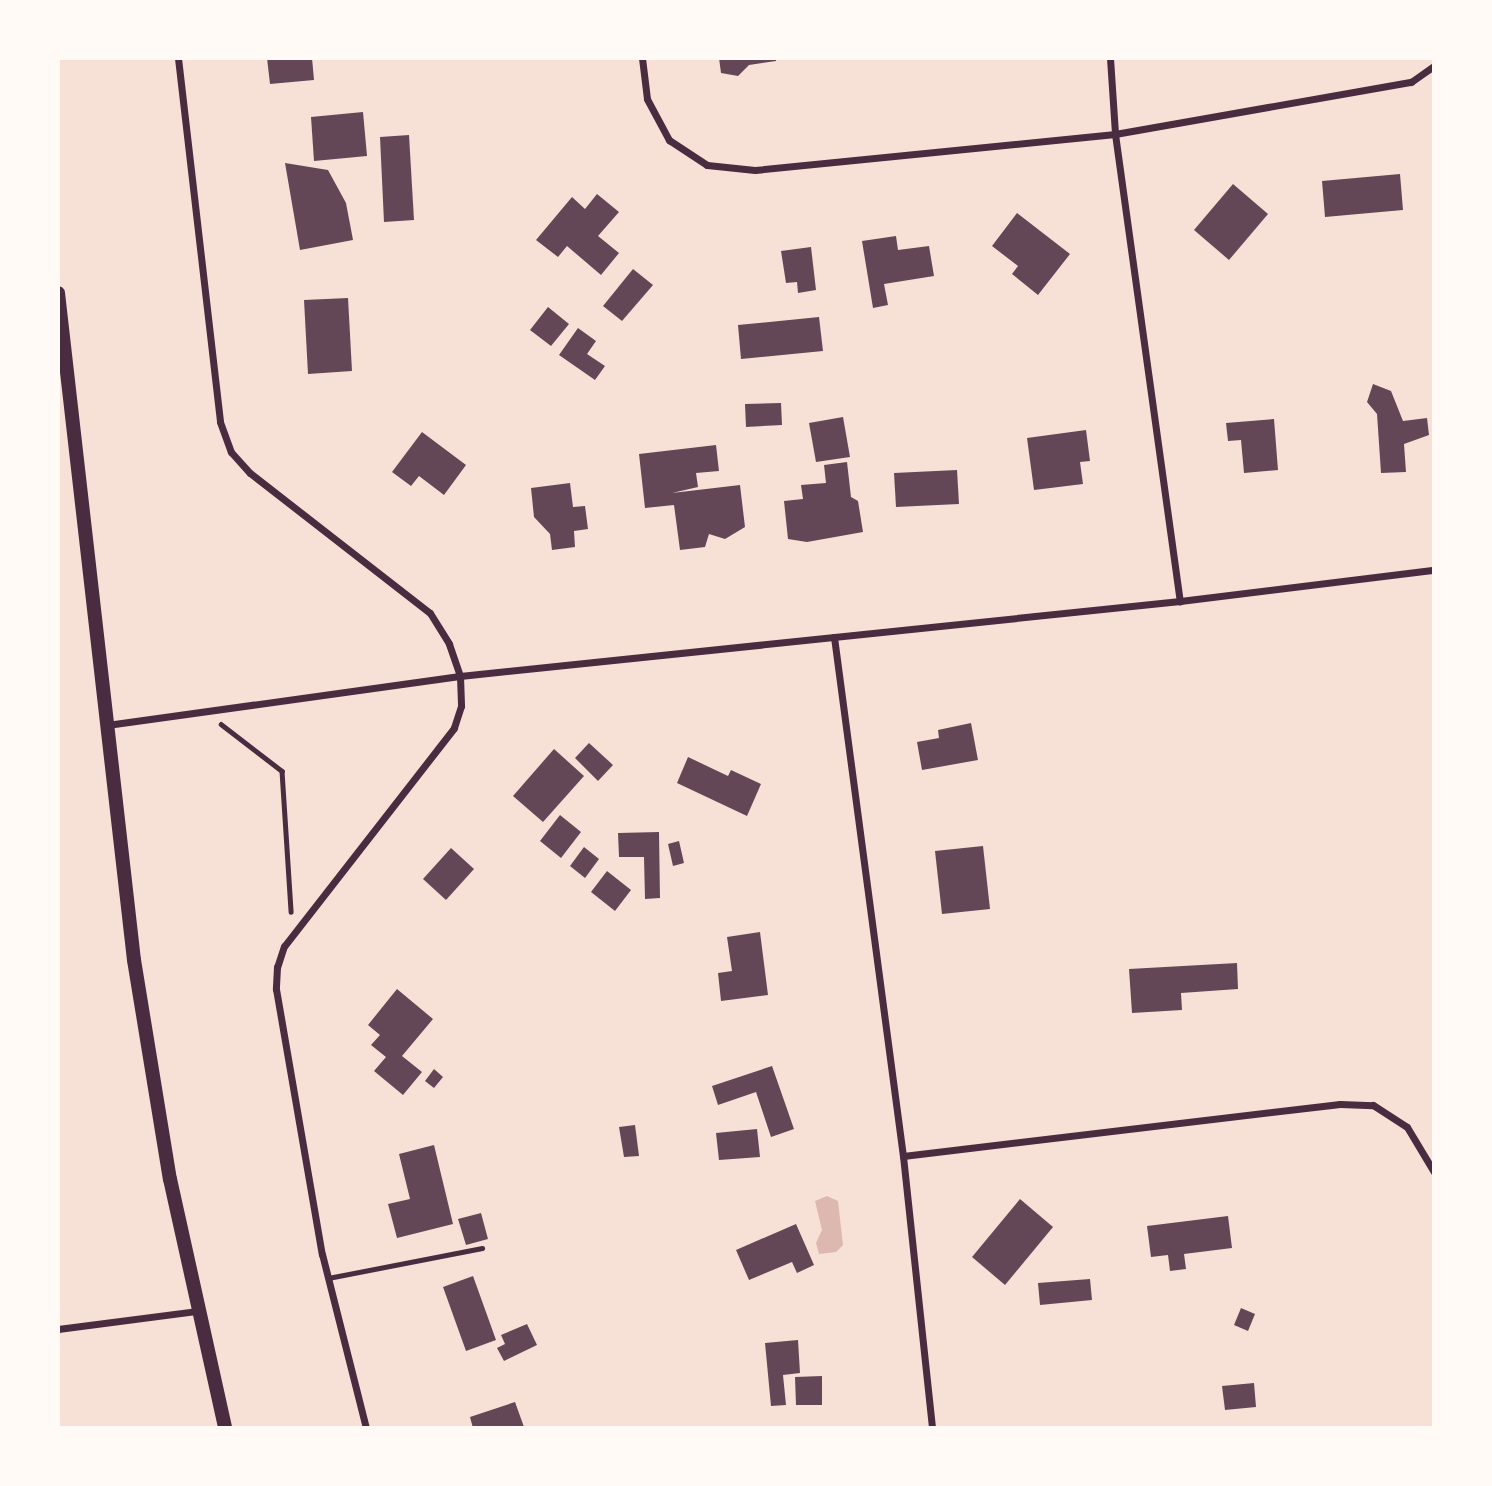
<!DOCTYPE html>
<style>
body{margin:0}
#map{position:relative;width:1492px;height:1486px;overflow:hidden;background:#f7e1d7;font-family:Helvetica,sans-serif}
div>[style]{position:absolute}
[style*='--x']{left:calc(var(--x)*1px);top:calc(var(--y)*1px);width:calc(var(--w)*1px);rotate:calc(var(--a)*1deg)}
.water>*{inset:0;background:#dcb8b0}
.building>*{inset:0;background:#644757}
.path>*{height:4.5px;margin:-2.25px;padding:0 2.25px;transform-origin:2.25px;border-radius:2.25px;background:#4a2c40}
.service>*{height:5px;margin:-2.5px;padding:0 2.5px;transform-origin:2.5px;border-radius:2.5px;background:#4a2c40}
.minor>*{height:7px;margin:-3.5px;padding:0 3.5px;transform-origin:3.5px;border-radius:3.5px;background:#4a2c40}
.secondary>*{height:14px;margin:-7px;padding:0 7px;transform-origin:7px;border-radius:7px;background:#4a2c40}
span{translate:-50% -50%;white-space:nowrap;text-align:center;line-height:1.15;-webkit-text-stroke:6px #fffaf5;paint-order:stroke}
.frame{position:absolute;inset:0;border:60px solid #fffaf5;pointer-events:none}
</style>
<div id="map">
<div class="water">
<div style="clip-path:polygon(827px 1196px,838px 1201px,843px 1245px,836px 1252px,819px 1254px,816px 1243px,822px 1230px,815px 1201px)"></div>
</div>
<div class="building">
<div style="clip-path:polygon(267px 58px,312px 58px,314px 80px,270px 84px)"></div>
<div style="clip-path:polygon(719px 58px,776px 58px,776px 61px,749px 65px,738px 76px,721px 73px)"></div>
<div style="clip-path:polygon(363px 112px,367px 156px,314px 161px,311px 117px)"></div>
<div style="clip-path:polygon(409px 135px,414px 220px,384px 222px,380px 137px)"></div>
<div style="clip-path:polygon(285px 163px,328px 170px,346px 203px,353px 240px,300px 250px)"></div>
<div style="clip-path:polygon(1400px 174px,1403px 210px,1325px 217px,1322px 181px)"></div>
<div style="clip-path:polygon(1233px 184px,1268px 214px,1229px 260px,1194px 230px)"></div>
<div style="clip-path:polygon(597px 194px,619px 212px,598px 236px,619px 253px,601px 275px,567px 246px,558px 257px,536px 240px,572px 197px,585px 209px)"></div>
<div style="clip-path:polygon(1017px 213px,1070px 254px,1038px 295px,1012px 274px,1018px 266px,992px 246px)"></div>
<div style="clip-path:polygon(896px 236px,898px 250px,929px 246px,934px 276px,884px 284px,888px 305px,873px 308px,862px 241px)"></div>
<div style="clip-path:polygon(811px 247px,816px 290px,798px 293px,797px 282px,786px 283px,781px 251px)"></div>
<div style="clip-path:polygon(633px 269px,653px 285px,622px 321px,603px 306px)"></div>
<div style="clip-path:polygon(348px 298px,352px 371px,308px 374px,304px 300px)"></div>
<div style="clip-path:polygon(548px 307px,569px 324px,551px 346px,530px 330px)"></div>
<div style="clip-path:polygon(819px 317px,823px 351px,741px 359px,738px 325px)"></div>
<div style="clip-path:polygon(578px 328px,596px 341px,587px 354px,605px 366px,595px 380px,559px 355px)"></div>
<div style="clip-path:polygon(1373px 384px,1391px 391px,1403px 421px,1427px 418px,1429px 435px,1404px 444px,1406px 472px,1381px 473px,1377px 414px,1367px 402px)"></div>
<div style="clip-path:polygon(781px 403px,782px 425px,746px 427px,745px 404px)"></div>
<div style="clip-path:polygon(843px 417px,850px 457px,816px 462px,809px 423px)"></div>
<div style="clip-path:polygon(1274px 419px,1278px 470px,1244px 473px,1241px 440px,1228px 441px,1226px 423px)"></div>
<div style="clip-path:polygon(1086px 430px,1090px 461px,1080px 462px,1083px 484px,1034px 490px,1027px 438px)"></div>
<div style="clip-path:polygon(422px 432px,466px 465px,444px 495px,419px 476px,411px 486px,392px 472px)"></div>
<div style="clip-path:polygon(716px 445px,719px 471px,696px 473px,698px 487px,672px 493px,740px 485px,745px 527px,725px 539px,709px 534px,705px 547px,680px 550px,674px 505px,645px 508px,639px 454px)"></div>
<div style="clip-path:polygon(847px 462px,851px 497px,858px 501px,863px 532px,807px 542px,788px 539px,784px 501px,803px 499px,801px 485px,826px 483px,824px 465px)"></div>
<div style="clip-path:polygon(957px 470px,959px 504px,896px 507px,894px 473px)"></div>
<div style="clip-path:polygon(570px 483px,573px 507px,585px 506px,588px 529px,574px 531px,575px 547px,552px 550px,550px 534px,534px 517px,531px 488px)"></div>
<div style="clip-path:polygon(971px 723px,978px 760px,922px 770px,917px 742px,939px 738px,938px 730px)"></div>
<div style="clip-path:polygon(589px 743px,613px 765px,598px 781px,575px 758px)"></div>
<div style="clip-path:polygon(554px 749px,584px 776px,543px 822px,513px 796px)"></div>
<div style="clip-path:polygon(688px 757px,728px 776px,731px 770px,761px 784px,747px 816px,677px 783px)"></div>
<div style="clip-path:polygon(560px 815px,581px 832px,561px 858px,540px 841px)"></div>
<div style="clip-path:polygon(659px 832px,660px 898px,645px 899px,644px 857px,619px 857px,618px 833px)"></div>
<div style="clip-path:polygon(679px 841px,684px 863px,673px 866px,668px 844px)"></div>
<div style="clip-path:polygon(983px 846px,990px 909px,942px 914px,935px 851px)"></div>
<div style="clip-path:polygon(584px 847px,599px 859px,585px 878px,570px 866px)"></div>
<div style="clip-path:polygon(451px 848px,474px 869px,446px 900px,423px 879px)"></div>
<div style="clip-path:polygon(607px 871px,631px 890px,615px 911px,591px 892px)"></div>
<div style="clip-path:polygon(760px 932px,768px 995px,721px 1001px,718px 973px,732px 971px,727px 937px)"></div>
<div style="clip-path:polygon(1237px 963px,1238px 989px,1181px 993px,1182px 1010px,1132px 1013px,1129px 969px)"></div>
<div style="clip-path:polygon(397px 989px,433px 1019px,402px 1056px,422px 1072px,403px 1095px,374px 1071px,386px 1057px,371px 1045px,380px 1035px,368px 1025px)"></div>
<div style="clip-path:polygon(772px 1066px,794px 1129px,771px 1137px,756px 1092px,718px 1105px,712px 1086px)"></div>
<div style="clip-path:polygon(434px 1069px,443px 1077px,434px 1088px,425px 1081px)"></div>
<div style="clip-path:polygon(635px 1125px,639px 1156px,624px 1157px,619px 1127px)"></div>
<div style="clip-path:polygon(757px 1129px,760px 1157px,719px 1160px,716px 1133px)"></div>
<div style="clip-path:polygon(434px 1145px,453px 1224px,397px 1238px,388px 1204px,410px 1199px,399px 1154px)"></div>
<div style="clip-path:polygon(1020px 1199px,1053px 1227px,1005px 1285px,972px 1257px)"></div>
<div style="clip-path:polygon(481px 1213px,488px 1239px,466px 1245px,458px 1219px)"></div>
<div style="clip-path:polygon(1228px 1216px,1232px 1248px,1184px 1254px,1186px 1269px,1170px 1271px,1168px 1255px,1151px 1257px,1147px 1226px)"></div>
<div style="clip-path:polygon(796px 1224px,814px 1265px,797px 1273px,792px 1262px,749px 1280px,736px 1250px)"></div>
<div style="clip-path:polygon(473px 1276px,496px 1340px,466px 1351px,443px 1287px)"></div>
<div style="clip-path:polygon(1090px 1279px,1092px 1300px,1040px 1305px,1038px 1283px)"></div>
<div style="clip-path:polygon(1241px 1308px,1255px 1314px,1248px 1331px,1234px 1325px)"></div>
<div style="clip-path:polygon(527px 1324px,537px 1345px,504px 1361px,497px 1348px,505px 1344px,501px 1335px)"></div>
<div style="clip-path:polygon(798px 1340px,800px 1373px,783px 1375px,786px 1405px,771px 1406px,765px 1343px)"></div>
<div style="clip-path:polygon(822px 1376px,822px 1405px,796px 1405px,795px 1377px)"></div>
<div style="clip-path:polygon(1254px 1383px,1256px 1407px,1225px 1410px,1222px 1386px)"></div>
<div style="clip-path:polygon(515px 1402px,524px 1427px,473px 1428px,470px 1417px)"></div>
</div>
<div class="path">
<div style="--x:221;--y:724;--w:77;--a:37.6"></div>
<div style="--x:282;--y:771;--w:141;--a:86.3"></div>
</div>
<div class="service">
<div style="--x:328;--y:1278;--w:157;--a:-11"></div>
</div>
<div class="minor">
<div style="--x:178;--y:58;--w:366;--a:83.4"></div>
<div style="--x:220;--y:422;--w:32;--a:70"></div>
<div style="--x:231;--y:452;--w:28;--a:48"></div>
<div style="--x:250;--y:473;--w:228;--a:37.9"></div>
<div style="--x:430;--y:613;--w:36;--a:58"></div>
<div style="--x:449;--y:644;--w:34;--a:71"></div>
<div style="--x:460;--y:676;--w:30;--a:88"></div>
<div style="--x:461;--y:706;--w:23;--a:108"></div>
<div style="--x:454;--y:728;--w:276;--a:127.9"></div>
<div style="--x:284;--y:946;--w:22;--a:108"></div>
<div style="--x:277;--y:967;--w:22;--a:93"></div>
<div style="--x:276;--y:989;--w:269;--a:80.2"></div>
<div style="--x:322;--y:1254;--w:179;--a:75.8"></div>
<div style="--x:642;--y:58;--w:41;--a:83"></div>
<div style="--x:647;--y:99;--w:47;--a:61.8"></div>
<div style="--x:669;--y:140;--w:45;--a:33.3"></div>
<div style="--x:707;--y:165;--w:48;--a:5.9"></div>
<div style="--x:755;--y:170;--w:362;--a:-5.7"></div>
<div style="--x:1115;--y:134;--w:301;--a:-10"></div>
<div style="--x:1411;--y:82;--w:28;--a:-35"></div>
<div style="--x:1110;--y:58;--w:76;--a:86.2"></div>
<div style="--x:1115;--y:134;--w:472;--a:82.1"></div>
<div style="--x:834;--y:637;--w:524;--a:82.43"></div>
<div style="--x:903;--y:1156;--w:274;--a:83.9"></div>
<div style="--x:107;--y:725;--w:356;--a:-7.9"></div>
<div style="--x:460;--y:676;--w:724;--a:-5.95"></div>
<div style="--x:1180;--y:601;--w:256;--a:-7"></div>
<div style="--x:903;--y:1156;--w:440;--a:-6.8"></div>
<div style="--x:1340;--y:1104;--w:33;--a:2"></div>
<div style="--x:1373;--y:1105;--w:40;--a:32.9"></div>
<div style="--x:1407;--y:1127;--w:52;--a:59"></div>
<div style="--x:58;--y:1329;--w:139;--a:-7.4"></div>
</div>
<div class="secondary">
<div style="--x:58;--y:293;--w:671;--a:83.5"></div>
<div style="--x:134;--y:960;--w:222;--a:80.7"></div>
<div style="--x:170;--y:1179;--w:255;--a:77.5"></div>
</div>
<div class="frame"></div>
</div>
